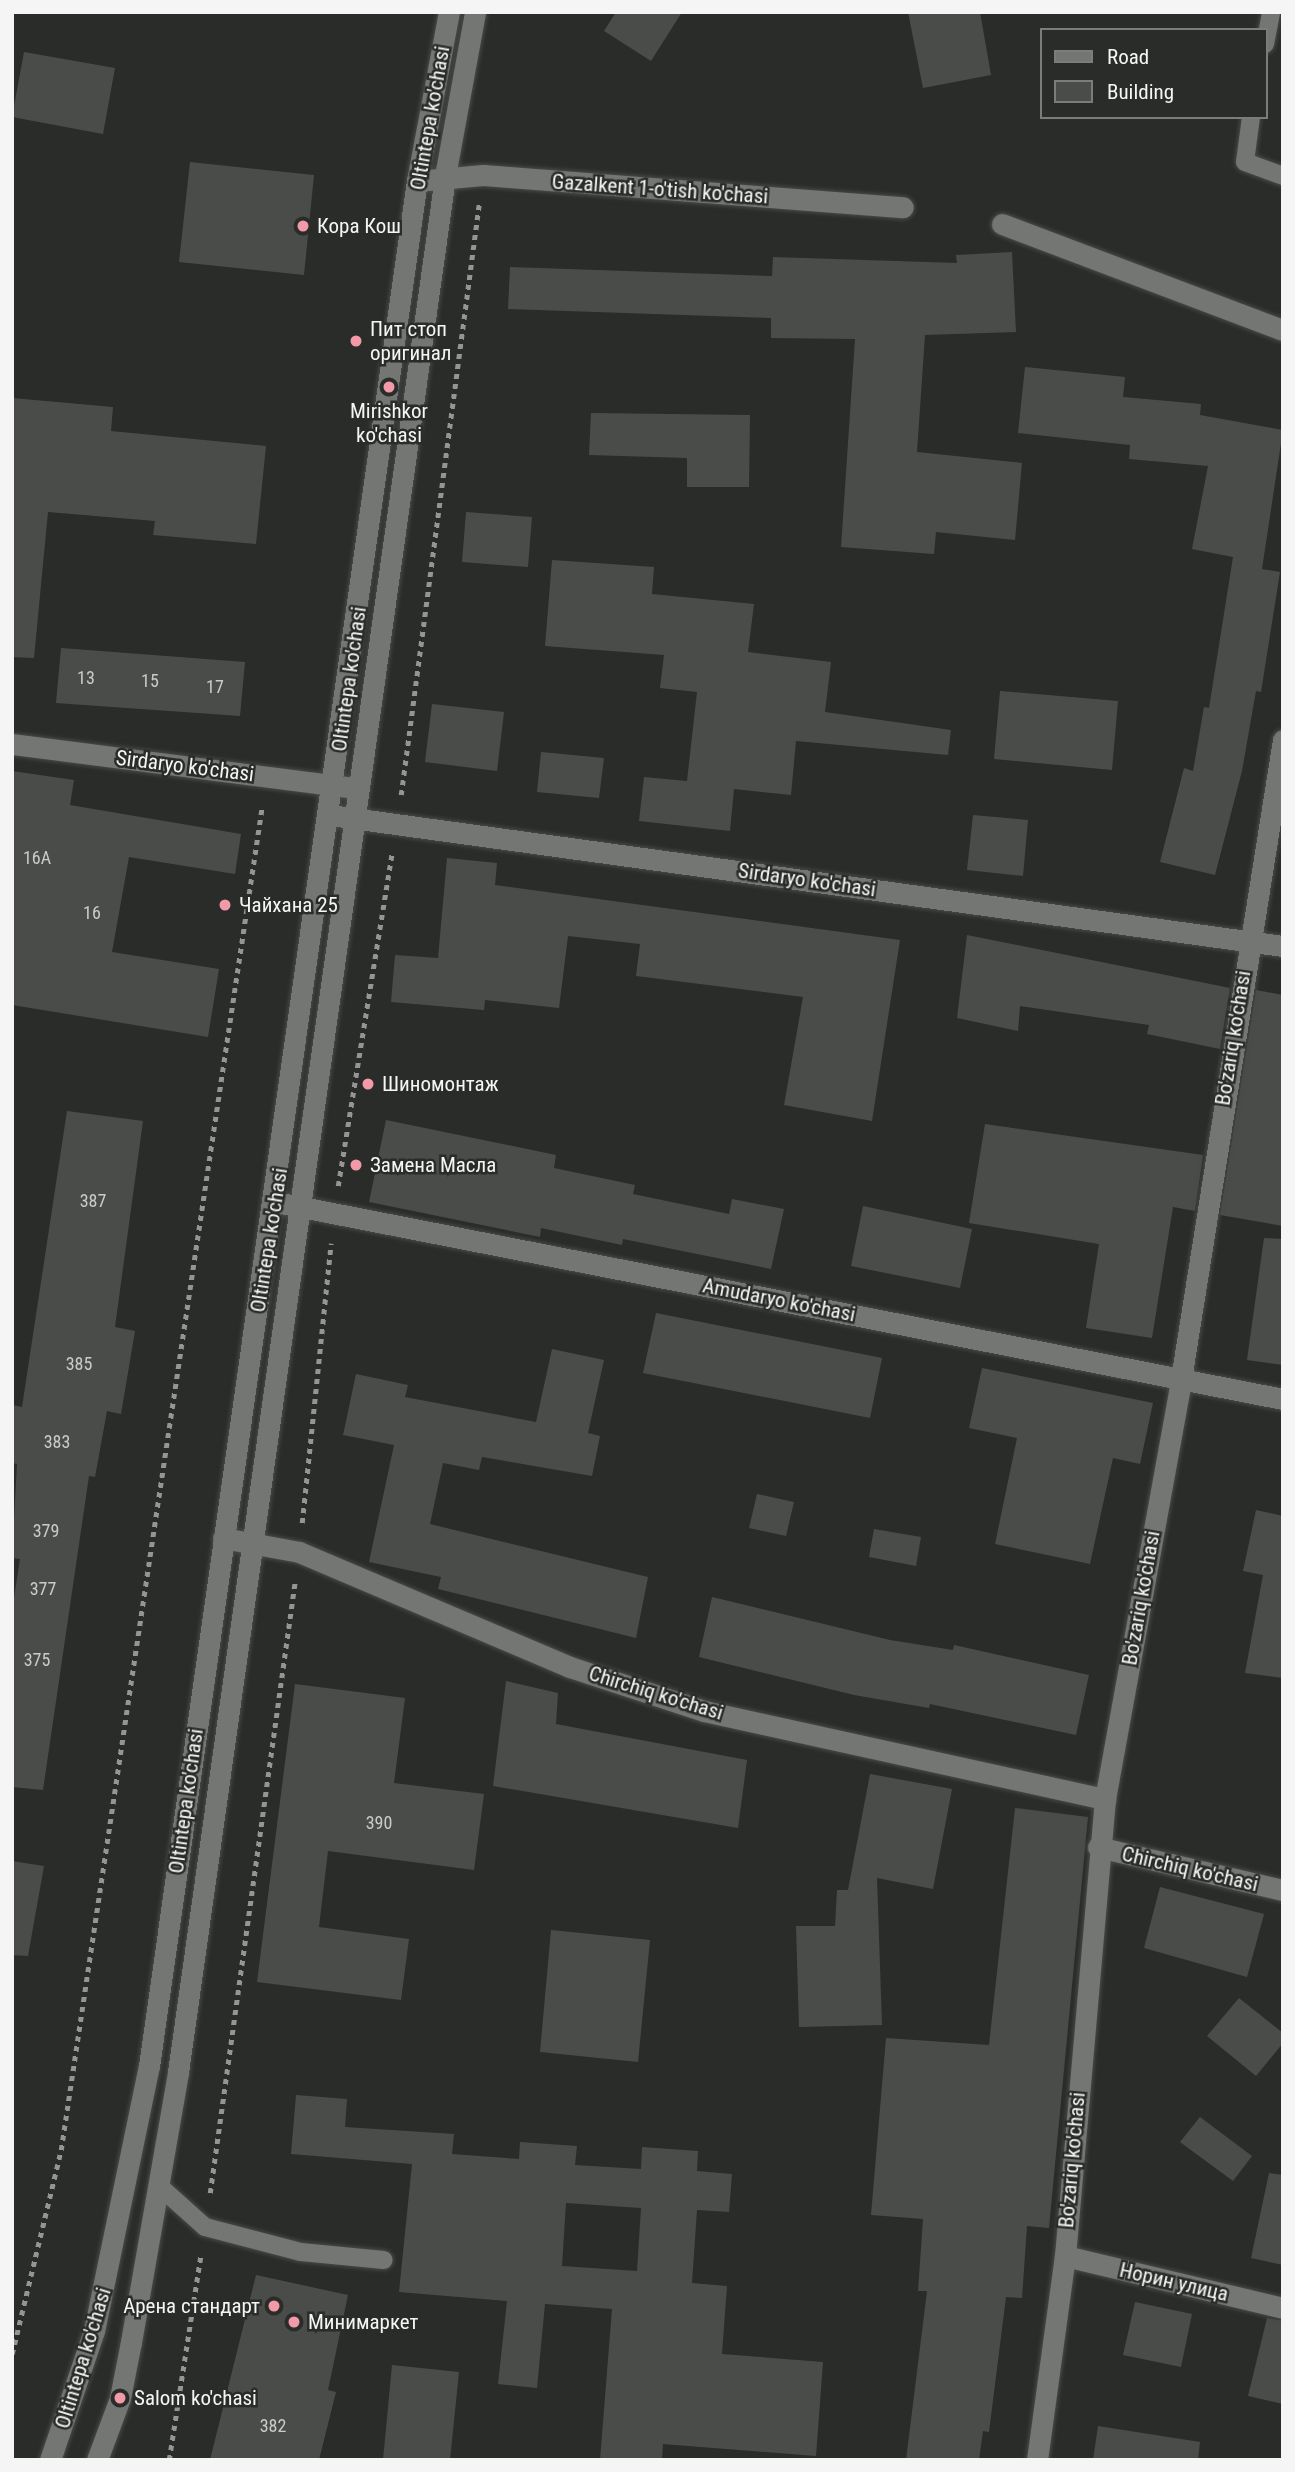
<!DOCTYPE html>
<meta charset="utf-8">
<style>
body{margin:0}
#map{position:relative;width:1295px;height:2472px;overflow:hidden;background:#2a2c2a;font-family:"Roboto Condensed",sans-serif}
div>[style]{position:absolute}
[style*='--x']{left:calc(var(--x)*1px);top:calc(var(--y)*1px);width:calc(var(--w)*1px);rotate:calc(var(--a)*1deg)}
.building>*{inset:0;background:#4a4c4a}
.path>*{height:4.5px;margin-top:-2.25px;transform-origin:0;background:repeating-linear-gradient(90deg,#949594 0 5px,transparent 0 10px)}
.roads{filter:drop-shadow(0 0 2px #484a49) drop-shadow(0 0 2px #484a49)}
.service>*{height:18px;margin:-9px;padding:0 9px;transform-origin:9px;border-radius:9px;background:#737673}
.minor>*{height:21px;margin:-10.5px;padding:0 10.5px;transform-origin:10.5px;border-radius:10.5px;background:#737673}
.secondary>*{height:21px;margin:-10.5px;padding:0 10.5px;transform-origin:10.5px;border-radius:10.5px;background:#737673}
.dots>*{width:19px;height:19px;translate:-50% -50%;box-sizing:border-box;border:4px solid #2a2c2a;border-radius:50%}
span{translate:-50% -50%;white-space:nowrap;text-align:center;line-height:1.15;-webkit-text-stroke:5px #2a2c2a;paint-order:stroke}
.number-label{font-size:18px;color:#cacbca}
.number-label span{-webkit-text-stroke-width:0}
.street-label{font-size:21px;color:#f4f5f4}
.poi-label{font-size:21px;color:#f4f5f4}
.left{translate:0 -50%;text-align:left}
.right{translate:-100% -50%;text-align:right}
.frame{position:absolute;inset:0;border:14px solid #f4f5f4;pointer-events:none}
.legend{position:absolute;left:1040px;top:28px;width:228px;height:91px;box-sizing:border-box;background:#2a2c2a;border:2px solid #7b7c7b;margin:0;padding:9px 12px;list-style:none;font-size:21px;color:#f4f5f4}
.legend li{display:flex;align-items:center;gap:14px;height:35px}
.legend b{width:35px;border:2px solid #7b7c7b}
</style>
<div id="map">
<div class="building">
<div style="clip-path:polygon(616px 12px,682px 12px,651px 61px,604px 31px)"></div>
<div style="clip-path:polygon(908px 12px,980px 12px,991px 75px,923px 88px)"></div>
<div style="clip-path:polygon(24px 52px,115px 68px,103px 134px,12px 117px)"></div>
<div style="clip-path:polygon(190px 162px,314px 175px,304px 275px,179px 262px)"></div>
<div style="clip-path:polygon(1012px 252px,1016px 332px,925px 335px,917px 452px,1022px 463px,1015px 540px,936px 532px,934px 554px,841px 547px,855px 339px,771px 338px,771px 318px,508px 309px,510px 267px,772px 276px,773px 257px,957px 263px,956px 255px)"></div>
<div style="clip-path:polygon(1025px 367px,1125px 377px,1123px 397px,1201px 404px,1200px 415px,1283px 430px,1262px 569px,1280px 572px,1261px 692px,1256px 691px,1242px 771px,1215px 875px,1160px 862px,1184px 768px,1193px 771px,1204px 707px,1209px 708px,1233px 557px,1192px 549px,1208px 466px,1129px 459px,1130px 445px,1018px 433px)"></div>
<div style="clip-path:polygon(12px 398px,113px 407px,111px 431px,266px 446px,256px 544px,153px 535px,155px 521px,48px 512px,34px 658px,12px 657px)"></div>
<div style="clip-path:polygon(591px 413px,750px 415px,749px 487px,687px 487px,687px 458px,589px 455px)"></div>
<div style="clip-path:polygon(466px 512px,532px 517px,528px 567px,462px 562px)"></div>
<div style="clip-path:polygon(552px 560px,654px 567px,652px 594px,754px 604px,748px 652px,831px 662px,825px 712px,951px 730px,948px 755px,796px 741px,791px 795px,734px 789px,730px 831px,639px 821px,644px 777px,687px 781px,697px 692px,660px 688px,664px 655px,545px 646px)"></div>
<div style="clip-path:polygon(61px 648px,245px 662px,240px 716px,56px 703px)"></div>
<div style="clip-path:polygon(1000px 691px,1118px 701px,1112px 770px,994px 759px)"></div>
<div style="clip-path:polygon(432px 704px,504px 712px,497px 771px,425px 762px)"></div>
<div style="clip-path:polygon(541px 752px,604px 758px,599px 798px,537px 792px)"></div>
<div style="clip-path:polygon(12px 771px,74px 780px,70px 805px,241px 834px,235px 874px,129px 857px,112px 952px,219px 969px,208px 1037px,12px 1005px)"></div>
<div style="clip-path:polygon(973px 815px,1028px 820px,1023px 876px,967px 870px)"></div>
<div style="clip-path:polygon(447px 858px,497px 863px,495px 885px,900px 940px,872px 1121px,784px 1105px,803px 997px,636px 976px,640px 944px,568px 936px,559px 1008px,485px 1000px,484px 1010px,391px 1002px,395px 955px,438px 958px)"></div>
<div style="clip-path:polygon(967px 935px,1230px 988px,1220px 1049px,1147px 1034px,1149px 1025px,1020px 1006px,1018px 1031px,957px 1018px)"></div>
<div style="clip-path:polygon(1256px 990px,1283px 995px,1283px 1226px,1220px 1215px)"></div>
<div style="clip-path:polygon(67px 1111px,143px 1121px,115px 1327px,135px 1331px,121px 1414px,107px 1411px,95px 1477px,89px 1476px,43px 1790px,12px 1787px,12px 1610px,20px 1559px,12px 1558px,17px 1464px,12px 1463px,12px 1405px,22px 1407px)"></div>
<div style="clip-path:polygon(386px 1120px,556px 1155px,554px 1168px,635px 1185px,633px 1194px,729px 1214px,732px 1199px,784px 1209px,771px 1269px,623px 1239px,622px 1245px,541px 1228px,540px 1237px,369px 1202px)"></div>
<div style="clip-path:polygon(985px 1124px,1203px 1155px,1195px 1211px,1173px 1207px,1152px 1338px,1086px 1328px,1099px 1244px,969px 1223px)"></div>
<div style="clip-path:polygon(863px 1206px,972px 1229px,960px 1288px,851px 1266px)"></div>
<div style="clip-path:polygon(1264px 1238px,1283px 1239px,1283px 1365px,1247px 1360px)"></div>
<div style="clip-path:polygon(656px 1313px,882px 1358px,870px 1418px,643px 1373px)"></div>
<div style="clip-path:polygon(552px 1349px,604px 1360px,588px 1433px,600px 1436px,592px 1476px,482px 1457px,479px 1470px,443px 1463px,430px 1524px,648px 1577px,636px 1638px,438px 1589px,441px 1577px,369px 1562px,394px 1445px,343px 1435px,356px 1374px,408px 1385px,405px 1397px,536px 1422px)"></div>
<div style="clip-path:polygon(982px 1368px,1153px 1403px,1140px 1464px,1113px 1458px,1090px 1564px,995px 1544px,1017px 1438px,969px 1428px)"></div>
<div style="clip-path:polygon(757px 1494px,794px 1502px,786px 1536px,749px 1528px)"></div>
<div style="clip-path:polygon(1256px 1510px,1283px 1516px,1283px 1678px,1245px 1673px,1263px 1575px,1243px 1571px)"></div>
<div style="clip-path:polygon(874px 1529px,921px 1537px,916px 1566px,869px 1557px)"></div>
<div style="clip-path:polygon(712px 1597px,890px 1640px,953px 1650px,954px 1645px,1089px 1675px,1076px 1735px,930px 1704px,929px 1708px,854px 1695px,699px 1657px)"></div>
<div style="clip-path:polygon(506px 1681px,558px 1693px,556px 1724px,747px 1760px,738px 1828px,493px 1786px)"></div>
<div style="clip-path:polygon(295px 1684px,405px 1698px,394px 1783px,484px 1794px,474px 1870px,328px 1851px,319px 1927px,409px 1939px,401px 2000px,257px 1982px)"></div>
<div style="clip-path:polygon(870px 1774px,952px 1789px,933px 1889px,877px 1878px,882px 2025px,799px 2027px,796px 1926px,835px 1926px,837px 1890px,848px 1890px)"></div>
<div style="clip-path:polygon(1015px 1808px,1088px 1817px,1049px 2228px,1027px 2226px,1022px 2298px,1006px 2297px,989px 2432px,983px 2431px,979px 2460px,906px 2460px,927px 2291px,918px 2291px,923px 2219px,871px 2215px,886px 2038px,989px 2045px)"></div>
<div style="clip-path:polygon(12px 1861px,44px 1866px,28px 1956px,12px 1955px)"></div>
<div style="clip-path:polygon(1160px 1887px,1264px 1914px,1247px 1977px,1144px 1948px)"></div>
<div style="clip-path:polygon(551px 1930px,650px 1940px,638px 2062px,540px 2052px)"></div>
<div style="clip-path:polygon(1239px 1998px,1283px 2033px,1283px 2043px,1256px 2076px,1207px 2036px)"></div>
<div style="clip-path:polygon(evenodd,296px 2095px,347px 2099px,345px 2127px,454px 2134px,452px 2154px,519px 2159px,520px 2142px,577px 2146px,575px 2165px,641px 2169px,642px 2147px,698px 2151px,697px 2171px,732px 2174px,729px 2212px,697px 2210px,692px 2283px,727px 2286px,722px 2354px,823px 2362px,816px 2456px,663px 2444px,662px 2460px,600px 2460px,612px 2309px,545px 2304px,537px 2388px,498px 2384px,507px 2301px,399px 2292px,412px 2164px,291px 2154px,296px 2095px,566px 2203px,641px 2208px,637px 2271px,562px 2266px,566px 2203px)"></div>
<div style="clip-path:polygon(1200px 2117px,1252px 2156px,1233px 2181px,1180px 2142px)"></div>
<div style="clip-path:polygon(1269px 2173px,1283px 2175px,1283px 2265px,1251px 2258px)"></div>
<div style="clip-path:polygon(256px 2275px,348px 2295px,328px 2390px,336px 2392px,319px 2460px,210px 2460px)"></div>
<div style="clip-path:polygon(1135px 2302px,1192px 2314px,1181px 2367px,1123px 2355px)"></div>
<div style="clip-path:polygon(1267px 2318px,1283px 2321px,1283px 2404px,1248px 2396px)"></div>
<div style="clip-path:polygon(392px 2365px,459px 2372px,450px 2460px,383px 2460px)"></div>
<div style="clip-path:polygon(1098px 2426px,1200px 2442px,1198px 2460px,1093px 2460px)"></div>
</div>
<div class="path">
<div style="--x:401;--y:795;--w:596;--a:-82.48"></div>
<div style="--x:338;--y:1186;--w:338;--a:-80.8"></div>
<div style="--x:302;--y:1523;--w:281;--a:-84.1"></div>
<div style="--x:210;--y:2193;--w:618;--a:-82.09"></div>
<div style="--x:12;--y:2354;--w:210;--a:-76.5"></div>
<div style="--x:61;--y:2150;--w:1359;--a:-81.49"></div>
<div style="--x:169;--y:2460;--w:209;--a:-81.2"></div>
</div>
<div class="roads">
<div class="service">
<div style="--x:1265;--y:44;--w:33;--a:-79"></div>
<div style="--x:1251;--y:117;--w:45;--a:97.6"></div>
<div style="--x:1245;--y:162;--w:40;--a:20.2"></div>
<div style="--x:158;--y:2185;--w:63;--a:41.8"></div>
<div style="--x:205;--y:2227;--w:99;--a:14.6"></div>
<div style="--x:301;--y:2252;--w:83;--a:5.5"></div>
</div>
<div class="minor">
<div style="--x:417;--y:181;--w:66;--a:-5.2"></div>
<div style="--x:483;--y:175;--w:421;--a:4.4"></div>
<div style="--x:1002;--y:224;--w:300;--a:20.7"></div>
<div style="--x:12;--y:744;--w:348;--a:7.3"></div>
<div style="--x:330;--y:815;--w:962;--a:7.83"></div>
<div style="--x:276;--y:1202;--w:1026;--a:11.07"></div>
<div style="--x:223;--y:1538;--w:77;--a:10.4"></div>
<div style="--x:299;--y:1552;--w:294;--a:23"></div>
<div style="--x:570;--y:1667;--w:141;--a:18.2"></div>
<div style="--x:704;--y:1711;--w:411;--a:12.4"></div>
<div style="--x:1098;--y:1847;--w:190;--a:13.1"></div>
<div style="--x:1065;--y:2256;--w:224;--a:13.4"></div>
<div style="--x:1037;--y:2460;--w:206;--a:-82.2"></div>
<div style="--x:1065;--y:2256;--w:459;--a:-85"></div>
<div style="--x:1105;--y:1799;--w:427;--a:-79.7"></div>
<div style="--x:1181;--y:1379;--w:647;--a:-80.93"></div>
</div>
<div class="secondary">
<div style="--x:50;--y:2460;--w:136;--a:-71.2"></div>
<div style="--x:94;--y:2331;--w:271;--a:-78.3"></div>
<div style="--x:149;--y:2066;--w:1904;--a:-81.91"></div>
<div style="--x:417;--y:181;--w:172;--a:-79.3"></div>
<div style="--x:97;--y:2460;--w:66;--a:-69.6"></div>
<div style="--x:120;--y:2398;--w:57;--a:-78.9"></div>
<div style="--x:131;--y:2342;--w:274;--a:-80.1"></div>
<div style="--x:178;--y:2072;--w:1915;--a:-81.98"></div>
<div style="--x:445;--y:176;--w:167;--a:-79.6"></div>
</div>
</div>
<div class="dots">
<div style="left:303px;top:226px;background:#f39aa8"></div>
<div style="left:356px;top:341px;background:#f39aa8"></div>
<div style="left:389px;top:387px;background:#f39aa8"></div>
<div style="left:225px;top:905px;background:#f39aa8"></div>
<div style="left:368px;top:1084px;background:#f39aa8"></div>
<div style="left:356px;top:1165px;background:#f39aa8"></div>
<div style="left:274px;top:2306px;background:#f39aa8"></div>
<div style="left:294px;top:2322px;background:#f39aa8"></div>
<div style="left:120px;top:2398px;background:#f39aa8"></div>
</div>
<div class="number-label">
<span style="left:86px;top:678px">13</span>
<span style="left:150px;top:681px">15</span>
<span style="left:215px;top:687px">17</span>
<span style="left:37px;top:858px">16A</span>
<span style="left:92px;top:913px">16</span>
<span style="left:93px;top:1201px">387</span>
<span style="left:79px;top:1364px">385</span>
<span style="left:57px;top:1442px">383</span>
<span style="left:46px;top:1531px">379</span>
<span style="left:43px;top:1589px">377</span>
<span style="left:37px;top:1660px">375</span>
<span style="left:379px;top:1823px">390</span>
<span style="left:273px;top:2426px">382</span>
</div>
<div class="street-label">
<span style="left:430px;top:118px;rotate:-80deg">Oltintepa ko'chasi</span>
<span style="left:660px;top:189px;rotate:4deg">Gazalkent 1-o'tish ko'chasi</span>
<span style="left:349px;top:679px;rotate:-82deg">Oltintepa ko'chasi</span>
<span style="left:185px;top:766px;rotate:7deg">Sirdaryo ko'chasi</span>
<span style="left:807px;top:880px;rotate:8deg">Sirdaryo ko'chasi</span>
<span style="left:1233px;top:1038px;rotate:-81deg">Bo'zariq ko'chasi</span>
<span style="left:269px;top:1240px;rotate:-81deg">Oltintepa ko'chasi</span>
<span style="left:779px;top:1300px;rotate:11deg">Amudaryo ko'chasi</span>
<span style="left:1141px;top:1598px;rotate:-80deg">Bo'zariq ko'chasi</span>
<span style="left:656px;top:1693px;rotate:17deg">Chirchiq ko'chasi</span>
<span style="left:186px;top:1801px;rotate:-82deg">Oltintepa ko'chasi</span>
<span style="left:1190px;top:1869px;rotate:13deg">Chirchiq ko'chasi</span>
<span style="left:1072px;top:2160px;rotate:-85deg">Bo'zariq ko'chasi</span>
<span style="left:1174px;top:2282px;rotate:13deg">Норин улица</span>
<span style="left:83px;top:2358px;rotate:-73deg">Oltintepa ko'chasi</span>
</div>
<div class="poi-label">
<span class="left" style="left:317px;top:226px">Кора Кош</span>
<span class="left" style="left:370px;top:341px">Пит стоп<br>оригинал</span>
<span style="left:389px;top:423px">Mirishkor<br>ko'chasi</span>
<span class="left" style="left:239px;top:905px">Чайхана 25</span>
<span class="left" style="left:382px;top:1084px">Шиномонтаж</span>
<span class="left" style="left:370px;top:1165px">Замена Маслa</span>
<span class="right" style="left:260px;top:2306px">Арена стандарт</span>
<span class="left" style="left:308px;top:2322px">Минимаркет</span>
<span class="left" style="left:134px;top:2398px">Salom ko'chasi</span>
</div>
<div class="frame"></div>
<ul class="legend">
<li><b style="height:9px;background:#737673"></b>Road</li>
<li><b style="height:19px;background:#4a4c4a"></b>Building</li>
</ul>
</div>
